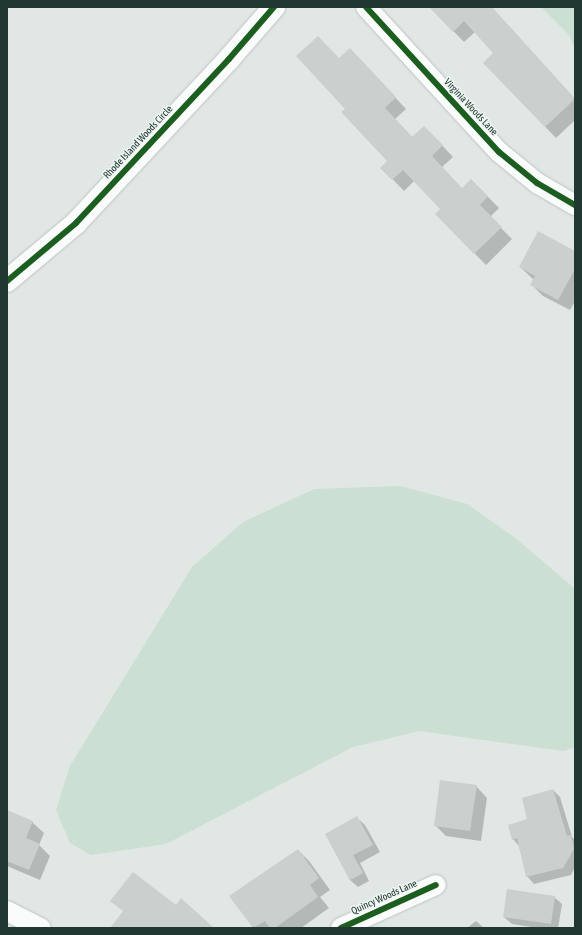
<!DOCTYPE html>
<style>
body{margin:0}
#map{position:relative;width:582px;height:935px;overflow:hidden;background:#e1e7e4;font-family:"Asap Condensed",sans-serif}
div>[style]{position:absolute}
[style*='--x']{left:calc(var(--x)*1px);top:calc(var(--y)*1px);width:calc(var(--w)*1px);rotate:calc(var(--a)*1deg)}
.green>*{inset:0;background:#cbdfd2}
.shadow>*{inset:0;background:#0003}
.building>*{inset:0;background:#cbd0ce}
.roads{filter:drop-shadow(0 0 1px #bec3c1) drop-shadow(0 0 1px #bec3c1)}
.minor>*{height:20px;margin:-10px;padding:0 10px;transform-origin:10px;border-radius:10px;background:#fafbfb}
.tertiary>*{height:22px;margin:-11px;padding:0 11px;transform-origin:11px;border-radius:11px;background:#fafbfb}
.cycleway>*{height:6px;margin:-3px;padding:0 3px;transform-origin:3px;border-radius:3px;background:#1b5e20}
span{translate:-50% -50%;white-space:nowrap;text-align:center;line-height:1.15;-webkit-text-stroke:3px #eff6f2;paint-order:stroke}
.street-label{font-size:10px;color:#213732}
.frame{position:absolute;inset:0;border:8px solid #213732;pointer-events:none}
</style>
<div id="map">
<div class="green">
<div style="clip-path:polygon(541px 7px,575px 7px,575px 49px,569px 35px)"></div>
<div style="clip-path:polygon(400px 486px,467px 504px,514px 537px,575px 589px,575px 747px,563px 751px,419px 731px,353px 747px,166px 844px,91px 855px,70px 843px,56px 810px,70px 766px,192px 567px,243px 522px,314px 489px)"></div>
</div>
<div class="shadow">
<div style="clip-path:polygon(430px 7px,481px 7px,507px 24px,575px 99px,575px 120px,556px 138px,484px 63px,495px 53px,475px 32px,464px 42px)"></div>
<div style="clip-path:polygon(339px 59px,361px 61px,406px 109px,395px 119px,413px 138px,435px 138px,453px 157px,442px 167px,462px 189px,471px 180px,499px 208px,490px 217px,512px 239px,486px 265px,436px 214px,441px 209px,414px 181px,404px 191px,382px 168px,389px 161px,347px 109px)"></div>
<div style="clip-path:polygon(575px 252px,575px 303px,574px 303px,570px 310px,543px 296px,532px 285px,534px 280px,520px 267px)"></div>
<div style="clip-path:polygon(476px 786px,487px 798px,481px 841px,446px 836px,435px 825px)"></div>
<div style="clip-path:polygon(553px 790px,560px 797px,572px 837px,575px 840px,575px 867px,571px 875px,534px 884px,527px 876px,519px 846px,513px 839px)"></div>
<div style="clip-path:polygon(7px 811px,32px 822px,44px 833px,39px 845px,50px 856px,40px 880px,7px 866px)"></div>
<div style="clip-path:polygon(357px 818px,365px 825px,380px 852px,360px 863px,369px 881px,358px 887px,350px 880px,326px 835px)"></div>
<div style="clip-path:polygon(298px 850px,309px 861px,330px 890px,320px 897px,329px 908px,301px 928px,254px 928px,231px 896px)"></div>
<div style="clip-path:polygon(554px 897px,562px 904px,558px 928px,538px 928px,512px 924px,504px 917px)"></div>
<div style="clip-path:polygon(476px 921px,484px 928px,467px 928px)"></div>
</div>
<div class="building">
<div style="clip-path:polygon(429px 7px,492px 7px,575px 99px,545px 127px,483px 63px,493px 53px,464px 21px,453px 32px)"></div>
<div style="clip-path:polygon(318px 36px,339px 58px,350px 48px,396px 97px,385px 108px,412px 137px,424px 126px,443px 145px,432px 156px,462px 188px,471px 179px,488px 196px,480px 205px,502px 227px,474px 254px,435px 214px,440px 209px,403px 170px,392px 180px,380px 168px,387px 161px,341px 112px,345px 109px,296px 56px)"></div>
<div style="clip-path:polygon(538px 231px,575px 251px,575px 269px,558px 300px,530px 285px,535px 276px,519px 267px)"></div>
<div style="clip-path:polygon(440px 780px,477px 785px,470px 831px,434px 826px)"></div>
<div style="clip-path:polygon(553px 789px,567px 836px,571px 835px,574px 849px,563px 868px,526px 877px,517px 838px,512px 840px,508px 825px,527px 819px,522px 798px)"></div>
<div style="clip-path:polygon(7px 810px,33px 821px,26px 838px,40px 844px,29px 870px,7px 861px)"></div>
<div style="clip-path:polygon(357px 816px,373px 845px,353px 855px,363px 873px,350px 880px,325px 834px)"></div>
<div style="clip-path:polygon(298px 849px,319px 878px,310px 885px,318px 897px,275px 928px,270px 928px,265px 921px,253px 928px,229px 896px)"></div>
<div style="clip-path:polygon(133px 872px,176px 905px,181px 898px,214px 928px,110px 928px,123px 911px,110px 901px)"></div>
<div style="clip-path:polygon(507px 889px,555px 896px,551px 924px,503px 917px)"></div>
</div>
<div class="roads">
<div class="minor">
<div style="--x:366;--y:7;--w:197;--a:47.5"></div>
<div style="--x:499;--y:152;--w:49;--a:39.2"></div>
<div style="--x:537;--y:183;--w:44;--a:30.1"></div>
<div style="--x:7;--y:911;--w:38;--a:27"></div>
<div style="--x:341;--y:928;--w:104;--a:-24.4"></div>
</div>
<div class="tertiary">
<div style="--x:7;--y:281;--w:90;--a:-40"></div>
<div style="--x:76;--y:223;--w:224;--a:-47"></div>
<div style="--x:229;--y:59;--w:69;--a:-49.1"></div>
</div>
</div>
<div class="cycleway">
<div style="--x:366;--y:7;--w:197;--a:47.5"></div>
<div style="--x:499;--y:152;--w:49;--a:39.2"></div>
<div style="--x:537;--y:183;--w:44;--a:30.1"></div>
<div style="--x:7;--y:281;--w:90;--a:-40"></div>
<div style="--x:76;--y:223;--w:224;--a:-47"></div>
<div style="--x:229;--y:59;--w:69;--a:-49.1"></div>
<div style="--x:341;--y:928;--w:104;--a:-24.4"></div>
</div>
<div class="street-label">
<span style="left:471px;top:107px;rotate:47deg">Virginia Woods Lane</span>
<span style="left:138px;top:142px;rotate:-47deg">Rhode Island Woods Circle</span>
<span style="left:384px;top:897px;rotate:-24deg">Quincy Woods Lane</span>
</div>
<div class="frame"></div>
</div>
